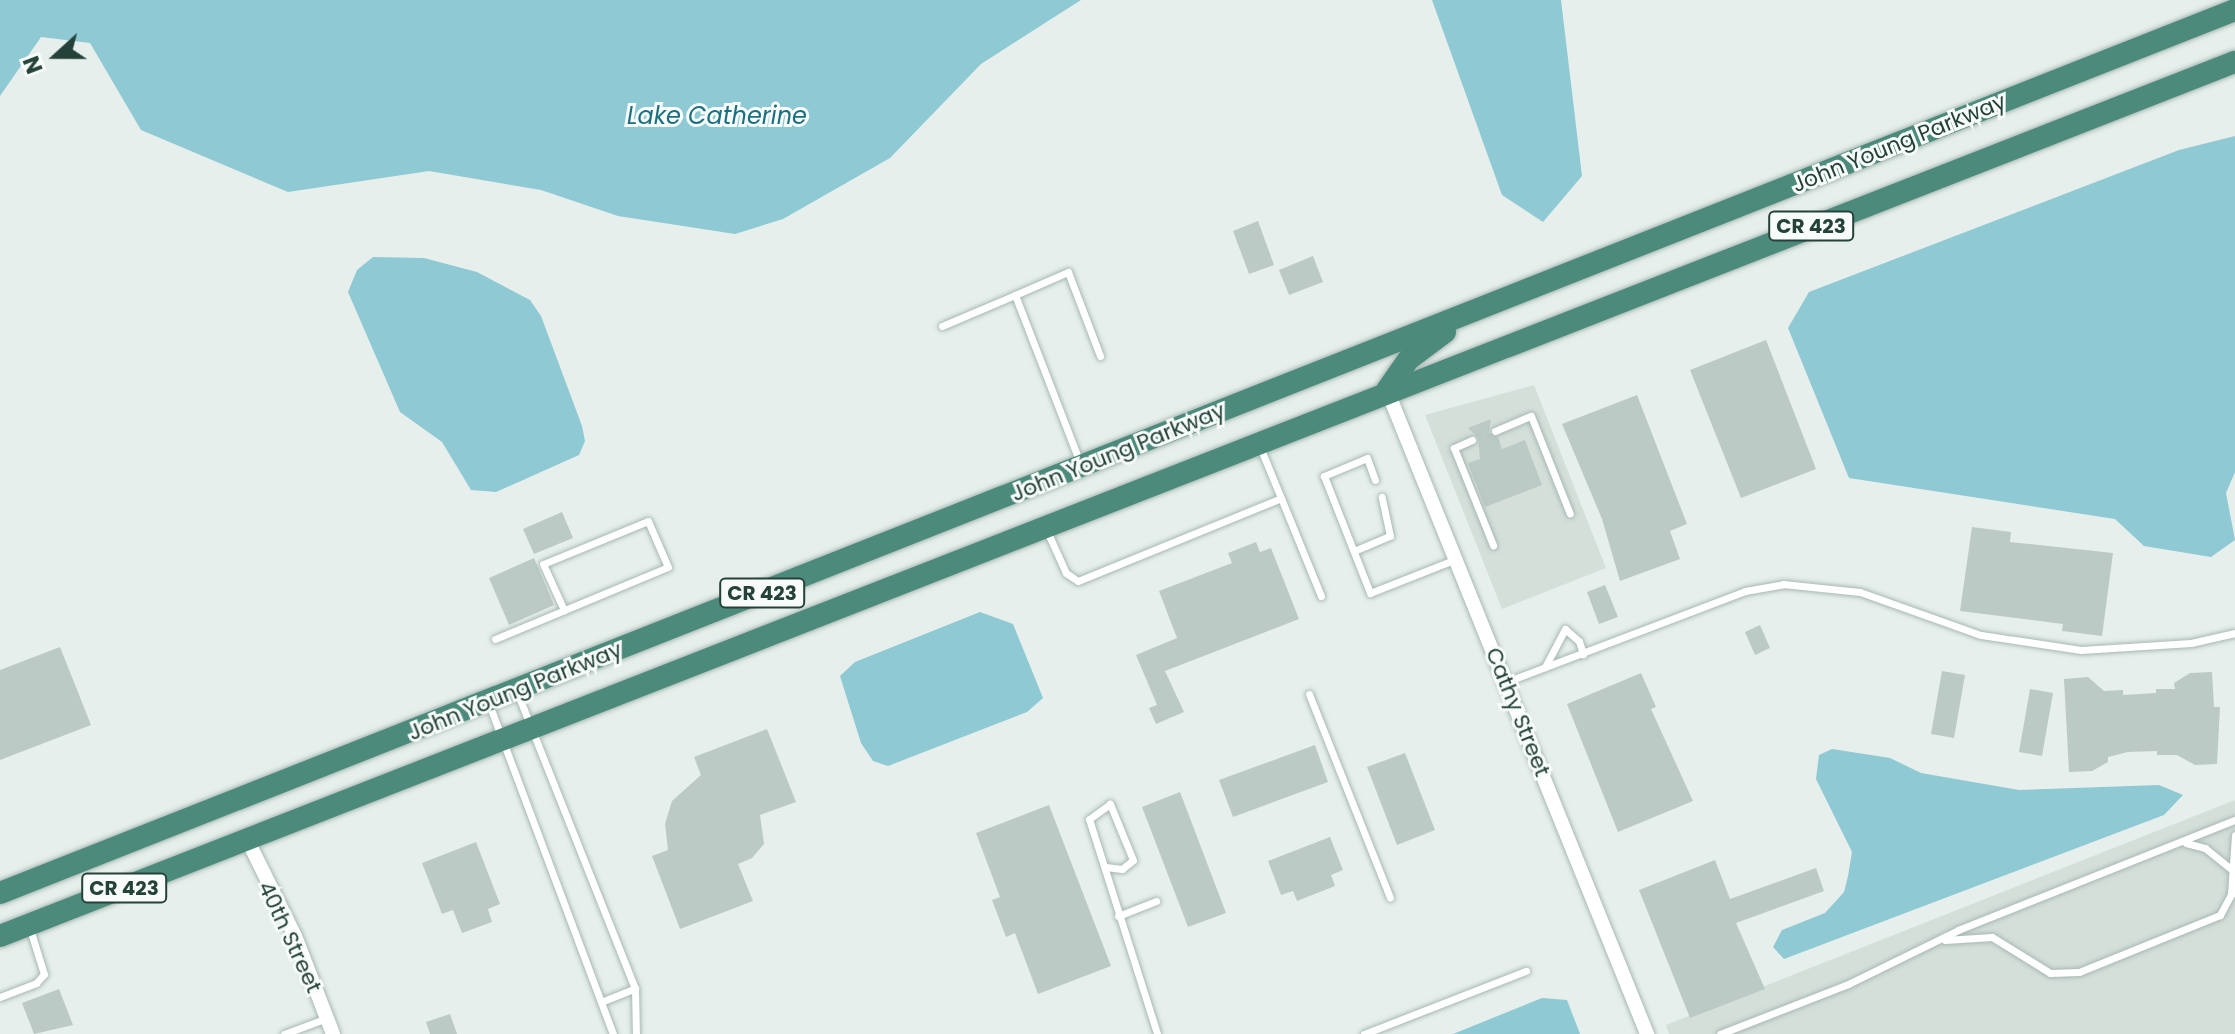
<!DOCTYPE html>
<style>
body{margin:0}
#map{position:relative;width:2235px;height:1034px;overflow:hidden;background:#e6efeb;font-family:Poppins,sans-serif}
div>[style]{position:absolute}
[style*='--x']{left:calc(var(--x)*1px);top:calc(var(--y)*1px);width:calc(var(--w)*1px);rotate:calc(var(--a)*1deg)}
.built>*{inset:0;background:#d4dfda}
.water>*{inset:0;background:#8ec9d4}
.building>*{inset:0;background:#bbcac4}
.roads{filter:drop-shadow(0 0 2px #a8b8b2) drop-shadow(0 0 2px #a8b8b2)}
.service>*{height:7px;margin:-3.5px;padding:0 3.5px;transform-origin:3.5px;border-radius:3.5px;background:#fff}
.minor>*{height:14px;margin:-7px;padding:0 7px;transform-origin:7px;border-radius:7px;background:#fff}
.trunk>*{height:22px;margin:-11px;padding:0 11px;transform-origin:11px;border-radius:11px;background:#4c8a7c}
span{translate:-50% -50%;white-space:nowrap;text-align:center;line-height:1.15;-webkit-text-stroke:6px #f7fbf9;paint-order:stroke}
.shield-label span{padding:2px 6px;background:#f7fbf9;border:2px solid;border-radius:6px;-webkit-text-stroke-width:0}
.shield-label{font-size:20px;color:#24423a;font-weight:700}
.street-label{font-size:22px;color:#24423a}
.water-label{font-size:24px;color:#1c6f80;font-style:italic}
.north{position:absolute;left:16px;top:16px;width:80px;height:80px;-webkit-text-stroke:6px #f7fbf9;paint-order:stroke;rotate:249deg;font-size:22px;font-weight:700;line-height:32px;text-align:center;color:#24423a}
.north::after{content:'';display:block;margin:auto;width:28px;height:36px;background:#24423a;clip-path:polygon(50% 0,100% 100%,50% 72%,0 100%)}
</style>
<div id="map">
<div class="built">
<div style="clip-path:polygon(1534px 385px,1606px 568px,1502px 609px,1425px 415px)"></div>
<div style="clip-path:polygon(2235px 800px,2235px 1034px,1669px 1034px,1666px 1025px)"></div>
</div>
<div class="water">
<div style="clip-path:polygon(0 0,1081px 0,981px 64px,890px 158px,783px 219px,735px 234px,618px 216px,541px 190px,429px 171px,288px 192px,141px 130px,90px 43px,41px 37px,0 96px)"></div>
<div style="clip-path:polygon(1432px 0,1561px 0,1582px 176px,1543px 222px,1502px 195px)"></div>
<div style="clip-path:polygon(2235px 136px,2235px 472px,2226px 493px,2235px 540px,2211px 557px,2144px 546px,2115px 519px,1849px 478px,1788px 328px,1809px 292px,2179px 150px)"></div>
<div style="clip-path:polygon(373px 257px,424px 258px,477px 272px,530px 300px,541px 316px,582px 426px,585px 441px,579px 455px,496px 492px,471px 490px,442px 442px,400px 412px,348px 292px,357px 270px)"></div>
<div style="clip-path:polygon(980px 612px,1013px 624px,1043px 698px,1027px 712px,888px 766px,873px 761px,861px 743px,840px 676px,855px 662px)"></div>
<div style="clip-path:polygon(1832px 749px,1890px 758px,1921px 773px,2019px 790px,2159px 785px,2183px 795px,2164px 815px,1784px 959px,1773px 947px,1782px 930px,1825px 913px,1844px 892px,1848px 876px,1852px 852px,1816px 779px,1819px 755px)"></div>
<div style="clip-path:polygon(1542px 998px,1567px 1000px,1580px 1034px,1453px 1034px)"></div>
</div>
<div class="building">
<div style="clip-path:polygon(1258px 221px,1274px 265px,1249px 274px,1233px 231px)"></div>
<div style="clip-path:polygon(1313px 256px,1323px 282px,1289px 295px,1279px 270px)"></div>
<div style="clip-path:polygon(1766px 340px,1816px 469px,1741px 498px,1690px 370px)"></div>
<div style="clip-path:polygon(1637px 395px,1687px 524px,1670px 531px,1680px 559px,1620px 581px,1602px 519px,1562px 424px)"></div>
<div style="clip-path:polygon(1491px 419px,1489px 433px,1498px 437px,1502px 449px,1525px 440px,1542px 485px,1485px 507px,1468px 463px,1480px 459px,1478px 438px,1468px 428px)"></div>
<div style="clip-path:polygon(562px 512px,573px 538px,534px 554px,523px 529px)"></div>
<div style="clip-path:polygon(1972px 527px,2011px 532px,2010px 542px,2113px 553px,2102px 636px,2062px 631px,2063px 624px,1960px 611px)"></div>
<div style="clip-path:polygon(1256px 542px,1260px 552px,1271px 548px,1299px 619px,1165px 671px,1184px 712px,1156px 724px,1149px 708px,1157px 705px,1136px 655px,1177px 638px,1159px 591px,1232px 563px,1228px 553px)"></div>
<div style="clip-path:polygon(534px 558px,554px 605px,509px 625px,489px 578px)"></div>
<div style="clip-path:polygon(1605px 585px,1618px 617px,1599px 624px,1587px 592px)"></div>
<div style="clip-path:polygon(1760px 625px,1770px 648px,1755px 655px,1745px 632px)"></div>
<div style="clip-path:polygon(60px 647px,91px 725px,0 760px,0 670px)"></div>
<div style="clip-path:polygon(1942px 671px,1965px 675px,1954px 738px,1931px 734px)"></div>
<div style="clip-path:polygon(2212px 672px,2214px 707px,2220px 707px,2217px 764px,2195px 765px,2177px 755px,2157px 755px,2157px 751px,2128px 752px,2108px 757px,2108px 762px,2092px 771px,2069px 772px,2064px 679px,2088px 677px,2104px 691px,2123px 690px,2123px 695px,2156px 693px,2156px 689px,2175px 689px,2174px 683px,2190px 673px)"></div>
<div style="clip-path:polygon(1641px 673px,1656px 707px,1651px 709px,1693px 801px,1618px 832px,1567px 704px)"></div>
<div style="clip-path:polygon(2030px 689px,2053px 693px,2042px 756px,2019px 752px)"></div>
<div style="clip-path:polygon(767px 729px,796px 802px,760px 815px,764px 844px,752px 858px,738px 864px,753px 901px,680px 929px,652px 856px,668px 850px,665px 824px,672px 801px,701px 775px,694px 757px)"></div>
<div style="clip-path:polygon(1315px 745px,1328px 782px,1233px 817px,1219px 780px)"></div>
<div style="clip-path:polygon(1405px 753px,1435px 830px,1397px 845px,1367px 767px)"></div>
<div style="clip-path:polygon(1180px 792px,1226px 913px,1188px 927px,1142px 807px)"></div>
<div style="clip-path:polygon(1049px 805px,1111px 966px,1038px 994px,1015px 933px,1006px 937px,992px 900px,1000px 897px,976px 833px)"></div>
<div style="clip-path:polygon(1330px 837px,1343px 870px,1331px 875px,1335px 886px,1297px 901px,1293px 891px,1281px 895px,1268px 861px)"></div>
<div style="clip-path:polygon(476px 842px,500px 904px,488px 909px,492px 922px,462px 933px,453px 910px,442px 914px,422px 863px)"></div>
<div style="clip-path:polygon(1715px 860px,1730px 899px,1816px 868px,1824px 891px,1736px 923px,1765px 989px,1690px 1018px,1639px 890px)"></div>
<div style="clip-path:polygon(59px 989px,73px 1025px,34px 1034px,22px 1003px)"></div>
<div style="clip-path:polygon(450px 1014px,457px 1034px,430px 1034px,426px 1022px)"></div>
</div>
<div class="roads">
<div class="service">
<div style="--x:1015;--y:295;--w:58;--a:-23.5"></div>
<div style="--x:1068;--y:272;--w:90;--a:69.1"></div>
<div style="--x:942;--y:326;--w:79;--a:-23"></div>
<div style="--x:1015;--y:295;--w:182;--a:68.8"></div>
<div style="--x:1495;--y:431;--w:39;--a:-23"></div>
<div style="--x:1531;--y:416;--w:105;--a:68.3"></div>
<div style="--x:1472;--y:440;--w:20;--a:156"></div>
<div style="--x:1454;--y:448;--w:105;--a:68.1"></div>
<div style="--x:1375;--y:480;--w:23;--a:-110"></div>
<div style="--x:1367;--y:458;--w:47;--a:157.3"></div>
<div style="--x:1324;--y:476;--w:126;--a:68.5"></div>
<div style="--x:1370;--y:593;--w:92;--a:-21.6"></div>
<div style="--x:1281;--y:498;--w:106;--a:67.8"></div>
<div style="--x:1047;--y:531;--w:46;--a:65.7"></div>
<div style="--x:1066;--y:573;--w:14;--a:34"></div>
<div style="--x:1078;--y:581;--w:219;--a:-22.2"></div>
<div style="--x:1281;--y:498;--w:55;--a:-112.4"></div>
<div style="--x:1354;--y:551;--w:39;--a:-23"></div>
<div style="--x:1390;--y:536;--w:40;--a:-102"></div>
<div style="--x:495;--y:639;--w:187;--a:-22.6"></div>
<div style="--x:668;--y:567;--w:50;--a:-113.5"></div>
<div style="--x:648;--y:521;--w:113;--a:157.7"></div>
<div style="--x:543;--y:564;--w:51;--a:65.5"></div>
<div style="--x:1545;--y:667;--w:43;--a:-62.2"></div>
<div style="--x:1565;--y:629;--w:18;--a:41"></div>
<div style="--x:1579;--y:641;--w:14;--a:73"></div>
<div style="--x:1506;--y:682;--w:256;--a:-20.8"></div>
<div style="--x:1745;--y:591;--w:39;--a:-10"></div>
<div style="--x:1783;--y:584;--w:77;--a:5.9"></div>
<div style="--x:1860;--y:592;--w:128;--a:19.6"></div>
<div style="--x:1981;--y:635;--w:101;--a:8.5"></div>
<div style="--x:2081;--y:650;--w:110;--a:-3.6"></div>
<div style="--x:2191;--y:643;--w:45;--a:-12.8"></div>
<div style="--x:517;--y:692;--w:319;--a:68.3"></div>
<div style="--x:635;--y:988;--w:46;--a:88.8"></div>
<div style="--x:1309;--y:694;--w:219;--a:68.3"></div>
<div style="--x:489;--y:704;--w:353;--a:69.4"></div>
<div style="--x:2186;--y:843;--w:20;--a:15"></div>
<div style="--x:2205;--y:848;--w:32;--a:39"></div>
<div style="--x:1106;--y:867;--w:16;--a:7"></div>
<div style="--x:1122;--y:869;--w:14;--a:-39"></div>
<div style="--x:1133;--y:860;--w:61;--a:-112.3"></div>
<div style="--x:1110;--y:804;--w:26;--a:144"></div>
<div style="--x:1089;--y:819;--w:225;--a:72.4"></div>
<div style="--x:1118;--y:916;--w:41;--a:-21.5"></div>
<div style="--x:1945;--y:940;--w:47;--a:-3.7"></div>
<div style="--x:1992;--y:937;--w:68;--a:31.8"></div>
<div style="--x:2050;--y:973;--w:29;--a:-2"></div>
<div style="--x:2079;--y:972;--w:152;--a:-22"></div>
<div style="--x:2220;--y:915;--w:24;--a:-62"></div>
<div style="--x:2231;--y:894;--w:59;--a:-86.1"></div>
<div style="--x:0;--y:997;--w:39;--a:-21"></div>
<div style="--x:36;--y:983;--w:12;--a:-48"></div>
<div style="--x:44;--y:974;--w:47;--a:-107.3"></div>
<div style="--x:601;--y:1002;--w:37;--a:-22"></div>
<div style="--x:284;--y:1034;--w:46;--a:-20.4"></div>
<div style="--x:1364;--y:1034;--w:174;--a:-21.3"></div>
<div style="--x:1720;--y:1034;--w:137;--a:-21.3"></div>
<div style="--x:1848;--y:984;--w:123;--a:-26.1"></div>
<div style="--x:1958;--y:930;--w:298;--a:-21.7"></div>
</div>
<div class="minor">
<div style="--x:1387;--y:390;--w:695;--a:68.01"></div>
<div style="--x:247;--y:839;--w:108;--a:63.7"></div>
<div style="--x:295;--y:936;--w:105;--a:68.8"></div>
</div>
<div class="trunk">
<div style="--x:1387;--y:390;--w:38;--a:-55"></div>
<div style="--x:1409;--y:359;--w:45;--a:-36.9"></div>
<div style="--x:0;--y:893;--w:2403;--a:-21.56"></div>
<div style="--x:0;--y:936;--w:2400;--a:-21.36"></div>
</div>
</div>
<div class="shield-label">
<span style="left:1811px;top:226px">CR 423</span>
<span style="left:762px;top:593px">CR 423</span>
<span style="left:124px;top:888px">CR 423</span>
</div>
<div class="street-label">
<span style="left:1899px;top:143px;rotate:-22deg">John Young Parkway</span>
<span style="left:1118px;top:452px;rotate:-22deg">John Young Parkway</span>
<span style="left:515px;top:691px;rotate:-22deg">John Young Parkway</span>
<span style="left:1518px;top:712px;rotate:68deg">Cathy Street</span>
<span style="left:290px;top:937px;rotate:65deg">40th Street</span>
</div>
<div class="water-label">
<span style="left:717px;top:116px">Lake Catherine</span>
</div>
<div class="north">N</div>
</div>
